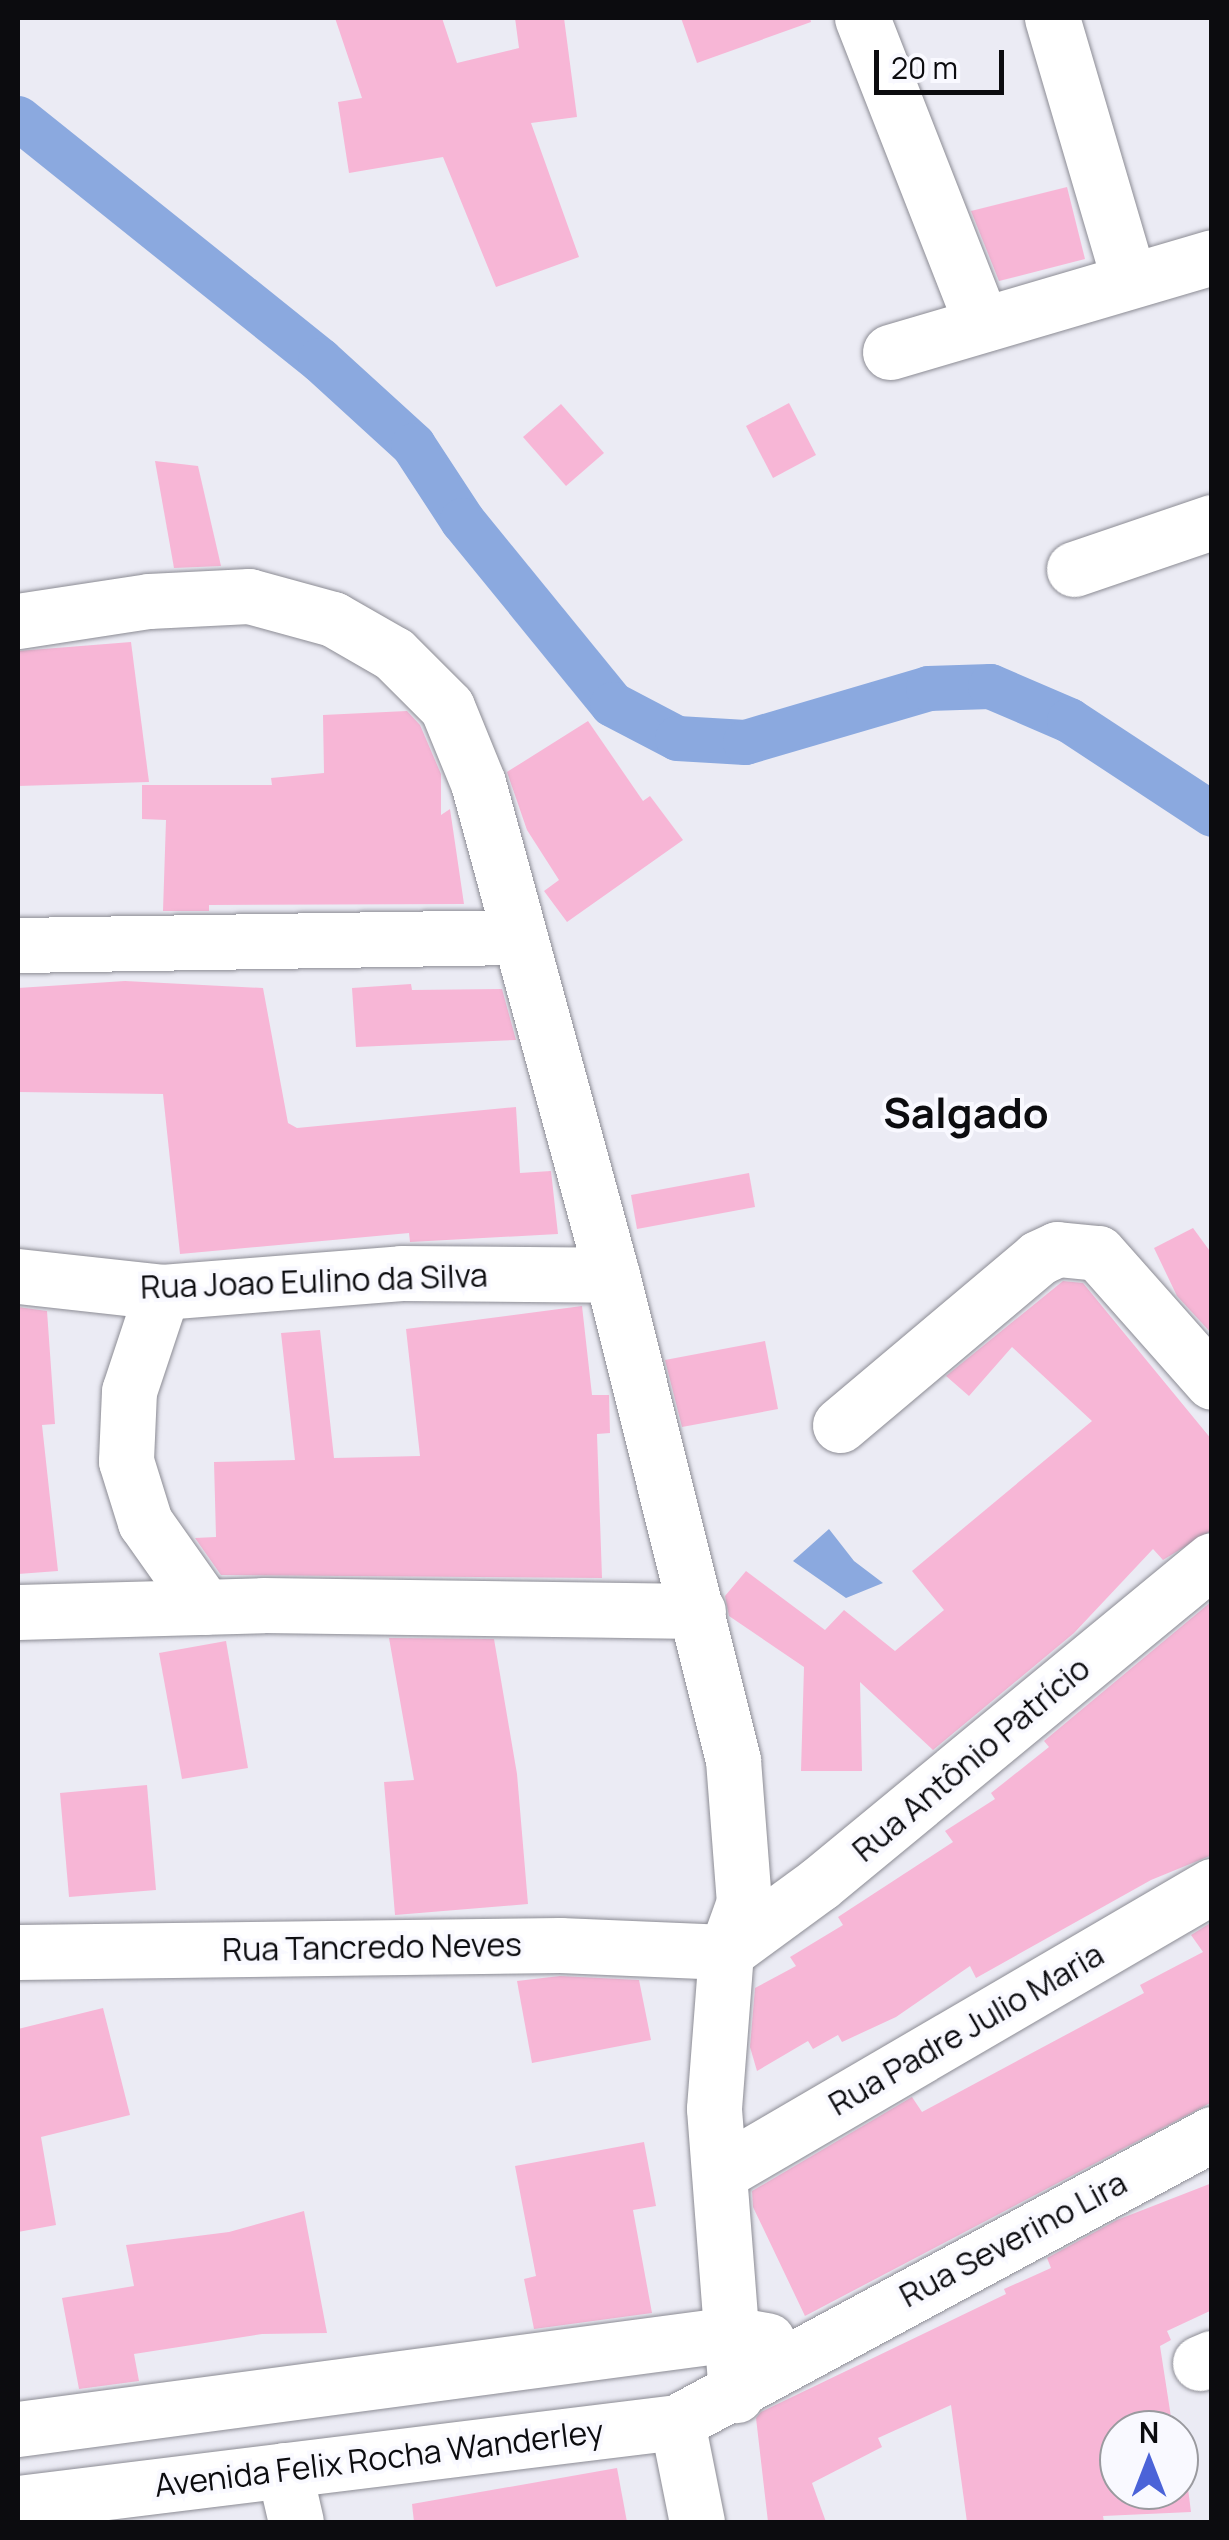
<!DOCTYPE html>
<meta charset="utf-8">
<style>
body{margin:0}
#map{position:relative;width:1229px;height:2540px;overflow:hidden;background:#ebebf4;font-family:Manrope,sans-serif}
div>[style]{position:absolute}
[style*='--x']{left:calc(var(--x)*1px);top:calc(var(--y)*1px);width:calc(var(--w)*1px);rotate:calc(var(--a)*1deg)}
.water>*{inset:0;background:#8ba9df}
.canal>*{height:45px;margin:-22.5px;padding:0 22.5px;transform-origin:22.5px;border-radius:22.5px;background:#8ba9df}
.building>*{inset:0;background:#f7b6d6}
.roads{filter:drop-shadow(0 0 2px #8c8c94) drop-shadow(0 0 2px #8c8c94)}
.minor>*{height:55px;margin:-27.5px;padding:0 27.5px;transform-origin:27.5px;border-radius:27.5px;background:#fff}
span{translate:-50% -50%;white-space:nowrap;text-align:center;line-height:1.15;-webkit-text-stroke:8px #f9f9ff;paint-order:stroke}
.street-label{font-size:32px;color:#0c0c0f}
.district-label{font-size:42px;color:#0c0c0f;font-weight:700}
.frame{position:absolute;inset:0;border:20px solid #0c0c0f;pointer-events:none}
.north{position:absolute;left:1099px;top:2410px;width:100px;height:100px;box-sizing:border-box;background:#f9f9ff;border:2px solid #9a9a9f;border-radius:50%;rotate:0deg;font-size:28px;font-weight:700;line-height:40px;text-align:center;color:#0c0c0f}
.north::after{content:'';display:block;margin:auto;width:35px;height:45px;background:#4b63d8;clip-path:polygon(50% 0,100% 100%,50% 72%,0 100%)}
.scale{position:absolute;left:874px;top:50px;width:130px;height:45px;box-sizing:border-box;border:5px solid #0c0c0f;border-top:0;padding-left:12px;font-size:30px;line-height:35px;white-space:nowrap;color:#0c0c0f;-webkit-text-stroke:8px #f9f9ff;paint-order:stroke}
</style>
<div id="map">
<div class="water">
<div style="clip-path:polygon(829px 1529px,854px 1561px,883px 1583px,846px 1598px,793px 1561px)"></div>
</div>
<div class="canal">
<div style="--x:18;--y:118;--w:387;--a:38.7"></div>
<div style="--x:320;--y:360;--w:126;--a:42.4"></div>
<div style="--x:413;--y:445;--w:90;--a:56.8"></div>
<div style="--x:462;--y:520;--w:237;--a:50.8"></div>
<div style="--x:612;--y:704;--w:73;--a:27.6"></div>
<div style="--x:677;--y:738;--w:68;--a:3.4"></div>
<div style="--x:745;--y:742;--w:191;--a:-16.4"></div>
<div style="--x:928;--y:688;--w:62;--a:-1.8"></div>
<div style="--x:990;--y:686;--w:86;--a:23.3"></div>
<div style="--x:1069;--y:720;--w:171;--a:33.3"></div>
</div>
<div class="building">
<div style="clip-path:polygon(335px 18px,442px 18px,457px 63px,519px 48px,515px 18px,564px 18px,577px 117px,531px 123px,579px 257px,496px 287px,443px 157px,349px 173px,338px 102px,362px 98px)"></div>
<div style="clip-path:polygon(681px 18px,810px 18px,811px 22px,697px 63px)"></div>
<div style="clip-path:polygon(1067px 187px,1085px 259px,999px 281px,971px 211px)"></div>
<div style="clip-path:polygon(789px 403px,816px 455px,773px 478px,746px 426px)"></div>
<div style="clip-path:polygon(561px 404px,604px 453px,566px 486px,523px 437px)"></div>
<div style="clip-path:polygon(155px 461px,198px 466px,221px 566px,174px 568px)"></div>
<div style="clip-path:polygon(131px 642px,149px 782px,18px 786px,18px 651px)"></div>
<div style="clip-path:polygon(407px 711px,420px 725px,441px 774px,441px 815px,450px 809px,464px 904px,209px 905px,209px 911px,163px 911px,166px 820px,142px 819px,142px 785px,272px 785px,271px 778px,324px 773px,323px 715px)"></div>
<div style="clip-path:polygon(588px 721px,643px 801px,650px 796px,683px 840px,567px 922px,544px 891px,559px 880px,527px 830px,507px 772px)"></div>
<div style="clip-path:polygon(125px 981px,263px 988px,288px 1123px,297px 1128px,516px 1107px,520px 1173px,551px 1171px,558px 1234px,410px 1242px,409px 1233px,180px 1254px,163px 1094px,18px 1092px,18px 988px)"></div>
<div style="clip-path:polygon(411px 984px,412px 990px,502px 989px,516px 1040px,356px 1047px,352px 988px)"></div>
<div style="clip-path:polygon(749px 1173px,755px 1207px,637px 1229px,631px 1195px)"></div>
<div style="clip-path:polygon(1193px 1228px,1212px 1254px,1212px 1334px,1177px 1296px,1154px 1248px)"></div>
<div style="clip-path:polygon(1063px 1281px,1083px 1283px,1212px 1440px,1212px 1530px,1163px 1560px,1153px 1549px,1074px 1633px,933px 1750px,860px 1682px,862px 1771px,801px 1771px,804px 1667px,729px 1616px,725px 1596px,746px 1571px,825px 1630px,844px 1610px,895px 1651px,944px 1610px,912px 1571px,1092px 1421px,1012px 1347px,969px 1396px,946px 1376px)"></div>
<div style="clip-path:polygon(582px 1306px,592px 1395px,609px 1395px,610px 1433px,597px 1434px,602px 1578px,221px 1575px,195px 1538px,216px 1537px,214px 1462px,295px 1460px,281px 1333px,320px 1330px,334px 1458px,420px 1456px,406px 1329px)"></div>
<div style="clip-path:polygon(18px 1307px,47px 1311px,55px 1424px,42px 1425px,58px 1571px,18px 1574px)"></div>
<div style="clip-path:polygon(765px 1341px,778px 1409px,682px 1427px,665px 1360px)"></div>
<div style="clip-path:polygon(1212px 1601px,1212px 1855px,1151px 1880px,976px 1978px,970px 1966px,896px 2017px,842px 2042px,838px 2035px,813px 2049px,808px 2041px,757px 2071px,750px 2047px,755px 1988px,796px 1966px,790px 1957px,843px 1925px,838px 1917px,953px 1842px,945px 1831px,995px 1799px,991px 1793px,1049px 1747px,1044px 1741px)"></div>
<div style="clip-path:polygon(389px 1638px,494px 1639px,517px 1774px,528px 1904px,395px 1915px,384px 1782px,414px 1780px)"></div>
<div style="clip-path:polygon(226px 1641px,248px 1768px,182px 1779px,159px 1653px)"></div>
<div style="clip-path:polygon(147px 1785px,156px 1890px,69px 1897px,60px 1793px)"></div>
<div style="clip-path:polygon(1212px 1922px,1212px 2102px,805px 2316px,753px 2207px,752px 2191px,912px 2097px,922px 2112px,1144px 1993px,1140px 1985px,1203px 1952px,1191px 1935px)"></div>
<div style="clip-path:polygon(560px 1976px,639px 1980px,651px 2040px,532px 2063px,517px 1981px)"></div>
<div style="clip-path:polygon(103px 2008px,130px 2115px,41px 2137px,56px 2225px,18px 2232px,18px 2029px)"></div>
<div style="clip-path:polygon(644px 2142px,656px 2206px,633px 2210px,652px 2313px,534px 2329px,524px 2279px,536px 2276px,515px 2166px)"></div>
<div style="clip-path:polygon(1212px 2183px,1212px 2310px,1167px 2331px,1171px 2340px,1160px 2346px,1173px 2430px,1119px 2430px,1119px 2490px,1179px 2490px,1179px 2458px,1184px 2457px,1191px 2512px,1103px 2516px,1104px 2522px,967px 2522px,951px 2405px,878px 2438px,882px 2447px,812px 2483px,826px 2522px,768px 2522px,756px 2418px,761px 2412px,1006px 2294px,1004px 2289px,1051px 2268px,1047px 2258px,1117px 2220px)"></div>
<div style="clip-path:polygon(304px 2211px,327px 2333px,262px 2334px,134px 2354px,139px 2381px,79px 2389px,62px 2298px,134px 2286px,126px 2245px,229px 2232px)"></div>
<div style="clip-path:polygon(617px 2468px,627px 2522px,414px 2522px,412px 2504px)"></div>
</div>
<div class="roads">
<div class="minor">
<div style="--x:862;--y:18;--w:326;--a:68.6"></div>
<div style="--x:1052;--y:18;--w:273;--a:73.6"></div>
<div style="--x:890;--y:352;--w:336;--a:-16.4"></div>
<div style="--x:1074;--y:569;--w:146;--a:-18.8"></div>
<div style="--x:18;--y:621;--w:133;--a:-8.7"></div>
<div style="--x:149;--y:601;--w:100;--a:-2.9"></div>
<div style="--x:249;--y:596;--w:87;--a:15.3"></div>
<div style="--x:333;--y:619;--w:70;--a:29.8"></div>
<div style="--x:394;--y:654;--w:75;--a:45"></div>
<div style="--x:447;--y:707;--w:82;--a:67.8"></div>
<div style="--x:478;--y:783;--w:510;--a:74.76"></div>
<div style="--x:612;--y:1275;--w:500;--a:76"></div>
<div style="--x:733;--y:1760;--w:142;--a:85.6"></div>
<div style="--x:744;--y:1902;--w:53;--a:109.8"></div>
<div style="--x:726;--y:1952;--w:157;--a:94.4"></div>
<div style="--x:714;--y:2109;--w:287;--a:85.6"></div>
<div style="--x:18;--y:945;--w:500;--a:-0.92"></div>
<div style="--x:18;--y:1276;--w:145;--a:6.3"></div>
<div style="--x:162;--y:1292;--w:240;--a:-4.5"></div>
<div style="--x:401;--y:1273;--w:211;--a:0.5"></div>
<div style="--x:162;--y:1292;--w:104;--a:108.4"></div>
<div style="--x:129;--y:1391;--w:70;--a:92.5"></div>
<div style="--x:126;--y:1461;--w:64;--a:72.7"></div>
<div style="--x:145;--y:1522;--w:104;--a:54.8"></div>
<div style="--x:840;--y:1425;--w:259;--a:-40.1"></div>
<div style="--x:1038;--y:1258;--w:21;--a:-25"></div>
<div style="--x:1057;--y:1249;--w:41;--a:5.6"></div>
<div style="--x:1098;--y:1253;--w:172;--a:48.5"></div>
<div style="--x:18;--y:1612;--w:245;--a:-1.6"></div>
<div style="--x:263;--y:1605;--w:435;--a:0.8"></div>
<div style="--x:18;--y:1952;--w:542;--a:-0.74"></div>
<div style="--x:560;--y:1945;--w:166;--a:2.4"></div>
<div style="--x:726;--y:1952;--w:115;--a:-36.2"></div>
<div style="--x:819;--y:1884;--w:509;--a:-39.5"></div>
<div style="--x:720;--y:2173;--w:570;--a:-30.26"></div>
<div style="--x:1200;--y:2363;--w:13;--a:-23"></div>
<div style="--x:677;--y:2422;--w:102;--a:78.7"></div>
<div style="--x:18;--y:2429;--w:720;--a:-7.58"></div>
<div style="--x:732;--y:2334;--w:36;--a:10"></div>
<div style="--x:284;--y:2470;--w:53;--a:77"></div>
<div style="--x:18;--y:2503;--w:664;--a:-7.01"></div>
<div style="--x:677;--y:2422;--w:608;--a:-28.29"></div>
</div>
</div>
<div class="street-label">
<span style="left:314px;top:1281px;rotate:-2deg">Rua Joao Eulino da Silva</span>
<span style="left:971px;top:1759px;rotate:-40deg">Rua Antônio Patrício</span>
<span style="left:372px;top:1947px;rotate:-1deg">Rua Tancredo Neves</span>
<span style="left:966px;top:2029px;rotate:-30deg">Rua Padre Julio Maria</span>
<span style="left:1013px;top:2239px;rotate:-28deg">Rua Severino Lira</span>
<span style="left:379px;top:2458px;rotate:-7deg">Avenida Felix Rocha Wanderley</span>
</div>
<div class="district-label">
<span style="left:966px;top:1112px">Salgado</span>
</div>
<div class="frame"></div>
<div class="north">N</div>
<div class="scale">20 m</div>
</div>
